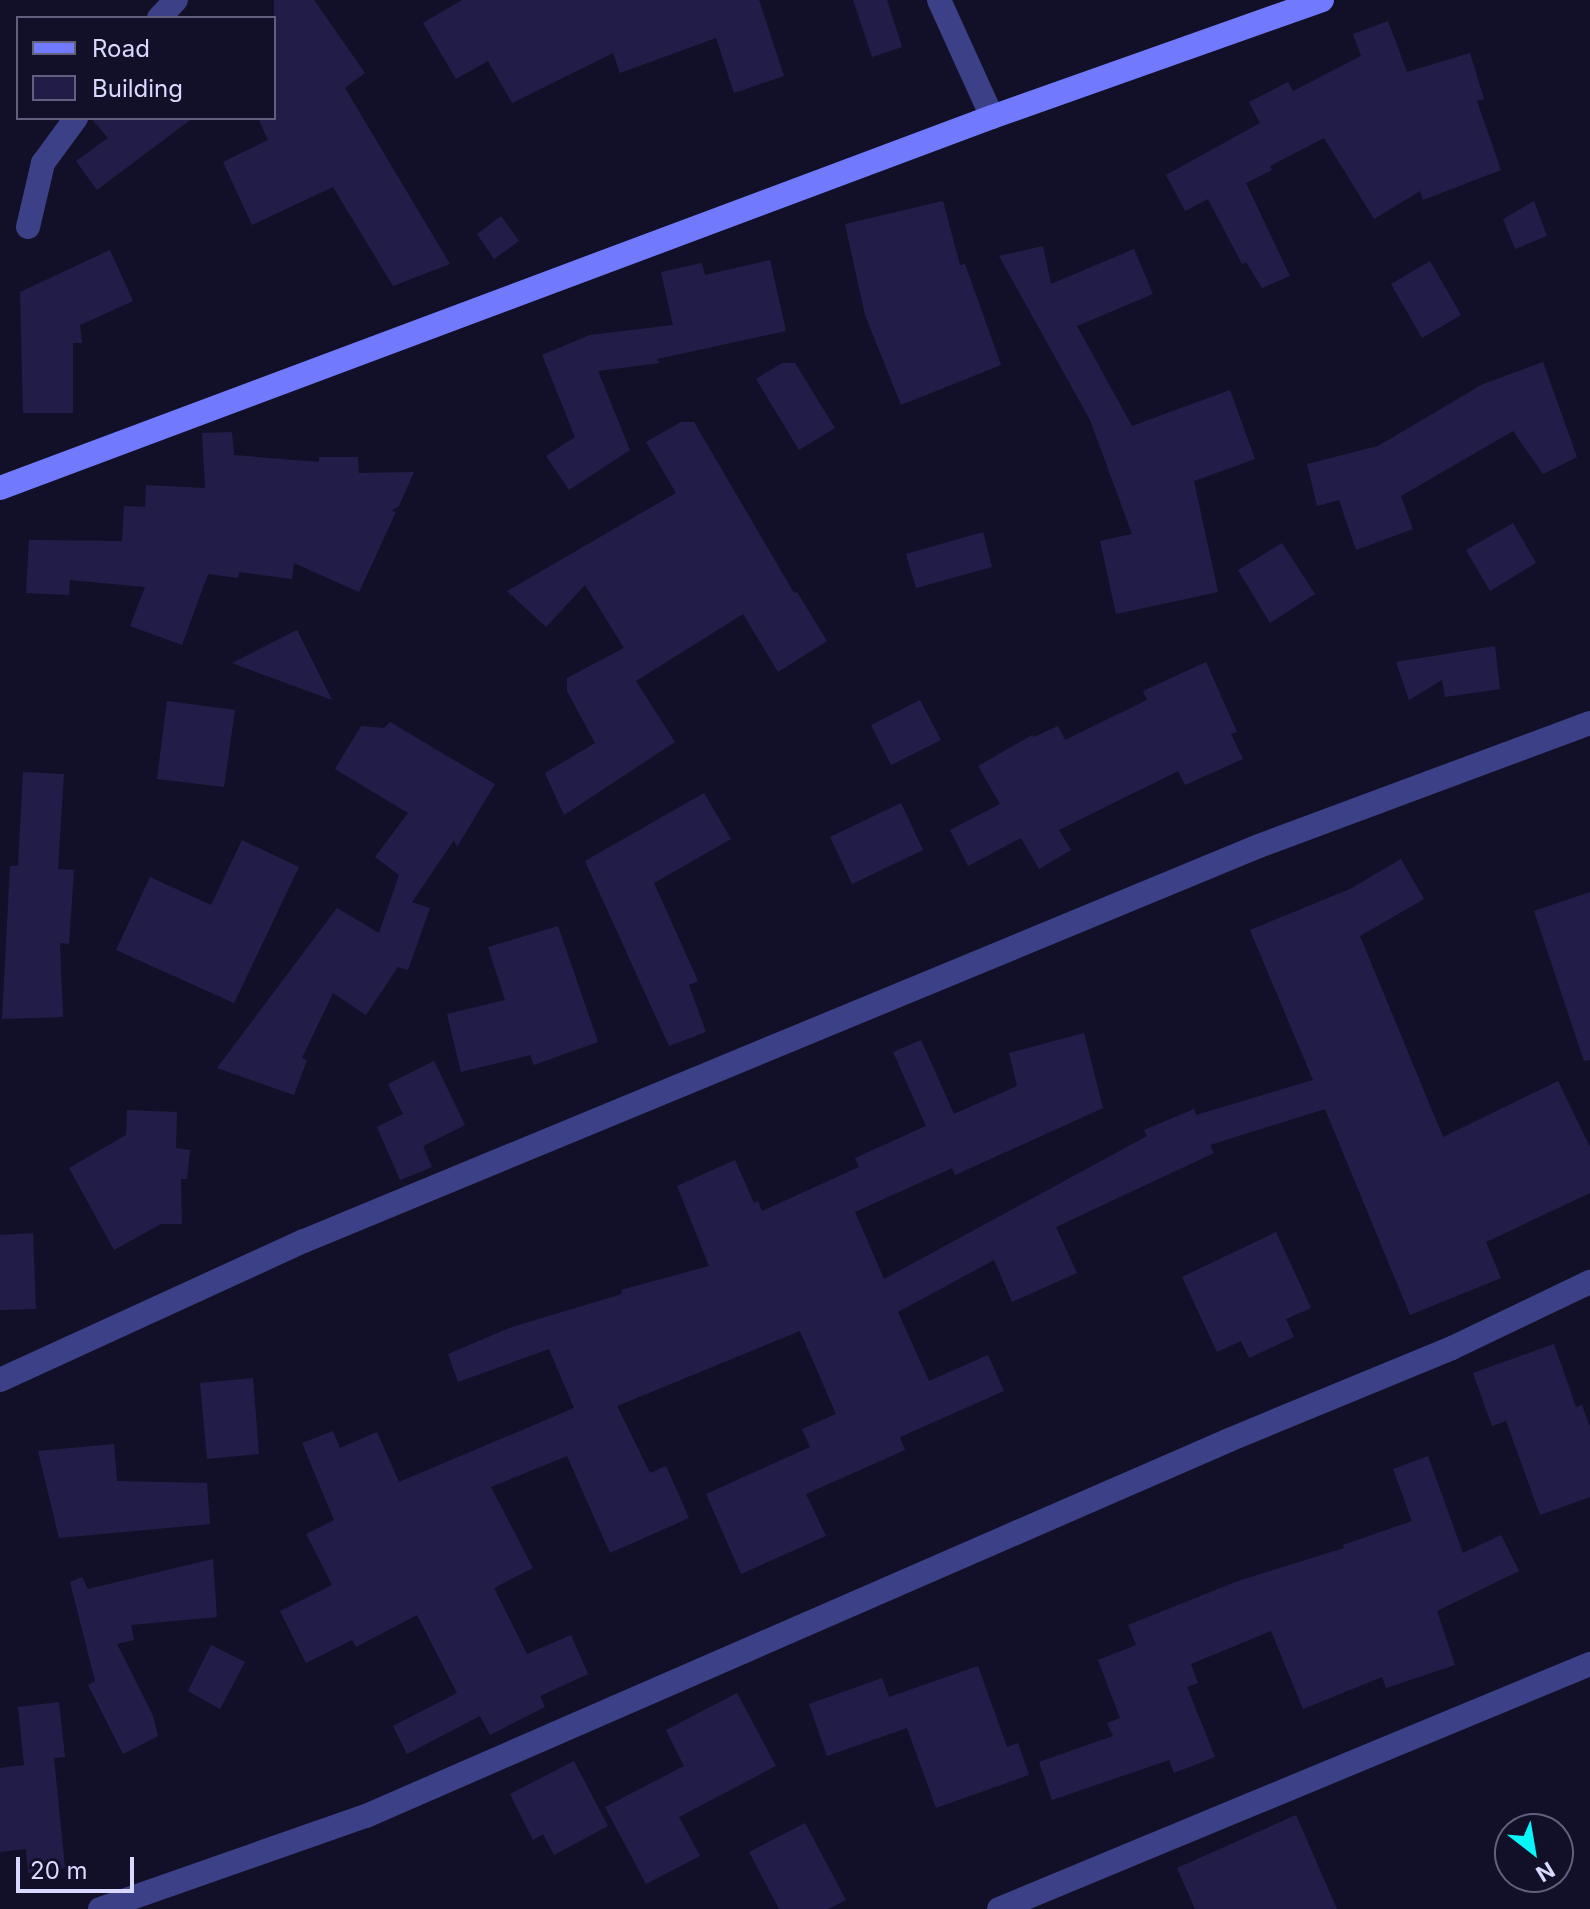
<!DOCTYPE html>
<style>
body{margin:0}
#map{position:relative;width:1590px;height:1909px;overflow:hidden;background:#121028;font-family:Inter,sans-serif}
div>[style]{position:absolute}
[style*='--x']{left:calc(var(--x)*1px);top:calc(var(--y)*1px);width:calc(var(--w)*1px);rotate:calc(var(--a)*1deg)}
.building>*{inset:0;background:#221d48}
.street>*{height:24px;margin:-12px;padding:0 12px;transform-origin:12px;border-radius:12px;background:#3c4086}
.secondary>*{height:24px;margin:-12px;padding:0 12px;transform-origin:12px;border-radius:12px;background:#7179fc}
span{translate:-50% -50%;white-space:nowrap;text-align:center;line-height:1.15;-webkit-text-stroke:6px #121028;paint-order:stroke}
.legend{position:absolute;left:16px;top:16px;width:260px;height:104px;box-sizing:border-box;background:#121028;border:2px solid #62607e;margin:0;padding:10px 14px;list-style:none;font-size:24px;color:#d9d8fe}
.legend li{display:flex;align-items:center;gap:16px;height:40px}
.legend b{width:40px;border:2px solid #62607e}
.north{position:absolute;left:1494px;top:1813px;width:80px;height:80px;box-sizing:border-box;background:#121028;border:2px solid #62607e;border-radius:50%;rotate:149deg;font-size:22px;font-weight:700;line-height:32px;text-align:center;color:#d9d8fe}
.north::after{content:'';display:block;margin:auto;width:28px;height:36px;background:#08f6fa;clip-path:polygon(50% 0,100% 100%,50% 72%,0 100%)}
.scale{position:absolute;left:16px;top:1857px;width:118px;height:36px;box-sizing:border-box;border:4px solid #d9d8fe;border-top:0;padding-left:10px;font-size:24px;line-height:28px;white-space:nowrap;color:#d9d8fe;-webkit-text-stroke:6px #121028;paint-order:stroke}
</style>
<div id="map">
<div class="building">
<div style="clip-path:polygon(274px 0,314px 0,365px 73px,345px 88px,450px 264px,393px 286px,333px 187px,252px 225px,223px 162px,268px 140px,258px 118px,274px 118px)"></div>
<div style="clip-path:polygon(462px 0,759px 0,784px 76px,734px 93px,716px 38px,620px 73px,613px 53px,512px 103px,488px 61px,456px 79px,423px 23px)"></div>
<div style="clip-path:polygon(853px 0,887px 0,902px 47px,872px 57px)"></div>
<div style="clip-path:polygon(1388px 21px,1407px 72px,1470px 53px,1484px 99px,1477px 101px,1501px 170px,1423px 200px,1420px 191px,1374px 219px,1324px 138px,1270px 166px,1272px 170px,1246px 183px,1290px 276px,1262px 288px,1246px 262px,1242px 264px,1208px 199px,1185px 211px,1166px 175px,1260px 123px,1249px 102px,1288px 82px,1293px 91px,1361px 56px,1353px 34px)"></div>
<div style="clip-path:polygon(91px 118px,193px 118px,97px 190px,76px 161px,108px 138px)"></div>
<div style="clip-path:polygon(943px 201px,960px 265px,965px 264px,1001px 365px,901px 405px,865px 315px,845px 224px)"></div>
<div style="clip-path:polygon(1534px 201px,1547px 236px,1515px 249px,1503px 219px)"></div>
<div style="clip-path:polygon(501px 216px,519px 241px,494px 259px,477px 234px)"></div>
<div style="clip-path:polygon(1043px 246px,1051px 284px,1134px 249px,1153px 294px,1077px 326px,1132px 426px,1230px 390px,1255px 459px,1194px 481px,1218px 592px,1116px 614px,1100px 541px,1132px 534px,1090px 420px,999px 256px)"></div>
<div style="clip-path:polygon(110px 250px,133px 301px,80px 325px,82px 343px,73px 343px,73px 413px,23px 413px,20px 292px)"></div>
<div style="clip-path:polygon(770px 260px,786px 331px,657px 359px,660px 363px,598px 371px,630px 450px,569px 490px,546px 456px,575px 437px,542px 355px,590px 335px,673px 325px,661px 272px,702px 263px,705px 275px)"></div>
<div style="clip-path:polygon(1430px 261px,1461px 315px,1422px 338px,1391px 284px)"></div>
<div style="clip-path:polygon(1543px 362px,1577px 457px,1543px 474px,1513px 431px,1401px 496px,1413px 529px,1356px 550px,1339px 500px,1317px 506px,1307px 464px,1378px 446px,1483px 384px)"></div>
<div style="clip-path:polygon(782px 363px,795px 363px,835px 428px,799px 450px,756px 379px)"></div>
<div style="clip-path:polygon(681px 422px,694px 422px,794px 593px,797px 592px,827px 641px,778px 672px,743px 614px,636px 681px,675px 742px,564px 815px,545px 773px,595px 743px,567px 691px,567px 678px,624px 648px,585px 585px,546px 627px,507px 591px,676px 493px,646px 442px)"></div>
<div style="clip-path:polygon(232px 432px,234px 455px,319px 462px,319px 457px,358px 457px,359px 473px,414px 472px,399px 506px,391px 511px,396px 512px,359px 592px,294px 563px,292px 579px,239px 572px,238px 578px,208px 574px,182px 645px,130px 626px,145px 587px,70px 580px,69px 595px,26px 593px,29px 540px,122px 541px,124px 506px,145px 507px,146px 485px,205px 488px,202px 433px)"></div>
<div style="clip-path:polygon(1513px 523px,1536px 563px,1490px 591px,1466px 550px)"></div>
<div style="clip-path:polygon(983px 532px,992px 567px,916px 588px,906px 554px)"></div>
<div style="clip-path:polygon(1282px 543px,1315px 594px,1270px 623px,1238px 570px)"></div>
<div style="clip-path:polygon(297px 630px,332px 700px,232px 663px)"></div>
<div style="clip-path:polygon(1495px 646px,1500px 689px,1445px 697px,1442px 680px,1409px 700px,1396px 662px)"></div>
<div style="clip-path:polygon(1206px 662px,1237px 732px,1231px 734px,1243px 759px,1185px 785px,1178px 771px,1059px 830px,1071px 850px,1039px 869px,1021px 838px,968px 866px,950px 830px,1000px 804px,978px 766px,1032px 735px,1034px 737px,1058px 726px,1065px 740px,1147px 700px,1143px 691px)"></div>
<div style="clip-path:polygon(920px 700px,941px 740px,891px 765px,871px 725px)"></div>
<div style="clip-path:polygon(167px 701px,235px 710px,224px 787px,157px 779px)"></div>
<div style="clip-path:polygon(390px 722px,434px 748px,432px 750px,435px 749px,495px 784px,457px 847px,454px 840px,412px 902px,430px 908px,408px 970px,398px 967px,366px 1015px,333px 993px,302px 1058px,307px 1060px,294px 1095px,217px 1068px,337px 908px,379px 933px,399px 875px,375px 857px,408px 813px,335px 769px,361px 726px,384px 728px)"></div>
<div style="clip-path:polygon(23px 772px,64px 774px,58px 869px,74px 870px,69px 944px,60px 943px,63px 1017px,2px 1019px,10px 866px,18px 866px)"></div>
<div style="clip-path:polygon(704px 793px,731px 839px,654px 883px,698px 981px,689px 985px,706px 1032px,669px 1046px,585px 861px)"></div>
<div style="clip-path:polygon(901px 803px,923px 850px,852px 884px,830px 837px)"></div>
<div style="clip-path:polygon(242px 840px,299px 867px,234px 1003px,116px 950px,150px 877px,211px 905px)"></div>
<div style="clip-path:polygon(1401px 859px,1424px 899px,1360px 936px,1443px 1137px,1558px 1081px,1590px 1147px,1590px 1193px,1486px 1242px,1501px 1278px,1410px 1315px,1325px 1109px,1210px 1145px,1214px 1153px,1056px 1227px,1077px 1273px,1012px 1302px,994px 1260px,898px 1312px,929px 1381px,988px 1355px,1004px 1391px,900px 1437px,905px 1450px,806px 1494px,826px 1536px,741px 1574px,706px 1494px,810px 1447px,802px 1429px,836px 1414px,800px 1331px,617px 1406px,650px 1473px,666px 1466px,689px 1518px,610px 1553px,567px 1456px,491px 1487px,533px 1568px,494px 1588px,527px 1654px,571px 1635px,588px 1674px,540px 1696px,545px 1707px,490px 1735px,480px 1716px,407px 1754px,393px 1726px,457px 1693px,417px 1615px,356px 1647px,352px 1640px,306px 1663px,280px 1611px,332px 1585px,306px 1534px,334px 1520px,302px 1443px,333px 1431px,340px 1448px,377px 1432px,399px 1482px,574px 1408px,549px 1349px,458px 1382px,448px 1354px,512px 1327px,622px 1294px,621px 1290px,709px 1266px,677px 1186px,735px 1160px,754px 1203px,758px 1201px,762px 1211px,859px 1167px,855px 1158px,926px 1126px,893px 1052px,921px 1040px,954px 1114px,1017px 1086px,1009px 1053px,1084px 1033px,1103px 1108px,955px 1175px,952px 1168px,855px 1212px,884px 1279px,1147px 1136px,1144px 1130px,1194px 1109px,1196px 1115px,1313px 1080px,1250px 930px,1350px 889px)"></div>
<div style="clip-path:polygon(1590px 892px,1590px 1060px,1584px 1061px,1534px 911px)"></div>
<div style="clip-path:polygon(558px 926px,598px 1042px,534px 1065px,530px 1055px,461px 1072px,447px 1014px,505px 1000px,488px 947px)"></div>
<div style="clip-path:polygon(434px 1061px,465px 1125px,423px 1146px,432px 1167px,400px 1180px,377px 1127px,403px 1114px,388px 1084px)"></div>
<div style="clip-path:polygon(127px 1110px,177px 1112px,176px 1148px,190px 1150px,187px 1179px,181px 1179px,182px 1224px,161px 1224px,114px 1250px,69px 1168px,126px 1135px)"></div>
<div style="clip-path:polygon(1276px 1232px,1311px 1308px,1286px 1319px,1294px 1337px,1249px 1358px,1241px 1341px,1217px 1352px,1182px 1277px)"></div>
<div style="clip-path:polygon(33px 1233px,36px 1309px,0 1310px,0 1235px)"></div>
<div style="clip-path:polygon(1554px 1344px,1576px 1407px,1582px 1405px,1590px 1427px,1590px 1497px,1540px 1515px,1506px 1421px,1492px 1426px,1473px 1373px)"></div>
<div style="clip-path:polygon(253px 1378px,259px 1454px,207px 1459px,200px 1383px)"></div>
<div style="clip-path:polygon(114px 1444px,117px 1481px,207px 1483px,210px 1524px,59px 1538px,38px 1451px)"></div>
<div style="clip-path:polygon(1428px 1456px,1463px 1553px,1501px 1535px,1519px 1571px,1437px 1611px,1455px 1665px,1386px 1688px,1382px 1677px,1303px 1709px,1271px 1631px,1191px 1664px,1198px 1683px,1187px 1687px,1215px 1757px,1174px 1773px,1169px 1760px,1052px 1800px,1039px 1762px,1113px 1736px,1107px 1723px,1120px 1718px,1098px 1660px,1136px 1645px,1128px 1625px,1238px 1581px,1344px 1548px,1343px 1545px,1412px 1521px,1393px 1469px)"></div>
<div style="clip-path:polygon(213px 1559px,217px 1617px,131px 1625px,134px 1640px,117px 1644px,153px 1716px,158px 1736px,123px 1754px,88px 1685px,95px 1681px,70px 1582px,82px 1577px,88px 1589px)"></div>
<div style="clip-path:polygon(211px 1645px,245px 1662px,220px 1709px,188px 1691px)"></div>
<div style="clip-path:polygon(978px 1666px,1007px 1747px,1018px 1743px,1029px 1775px,936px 1808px,907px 1728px,827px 1756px,809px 1704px,882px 1678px,889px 1697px)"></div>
<div style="clip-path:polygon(737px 1693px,776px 1766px,679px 1817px,700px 1856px,646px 1884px,605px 1807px,684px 1766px,666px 1730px)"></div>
<div style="clip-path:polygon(59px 1702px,65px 1757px,54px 1758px,65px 1868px,28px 1873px,26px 1849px,0 1852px,0 1768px,24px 1765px,18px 1707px)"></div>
<div style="clip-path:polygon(574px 1761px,608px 1826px,554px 1855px,543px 1834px,533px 1840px,510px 1794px)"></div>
<div style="clip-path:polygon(1296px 1815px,1337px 1909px,1195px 1909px,1177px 1868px)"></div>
<div style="clip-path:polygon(805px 1823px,846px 1900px,828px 1909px,779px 1909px,749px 1852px)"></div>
</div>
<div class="street">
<div style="--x:939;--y:0;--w:128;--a:65.6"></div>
<div style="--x:159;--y:18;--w:25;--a:-47"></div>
<div style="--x:28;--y:227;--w:66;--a:-76.8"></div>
<div style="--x:43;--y:163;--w:56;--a:-53.7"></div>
<div style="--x:0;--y:1380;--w:334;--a:-24.6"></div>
<div style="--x:304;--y:1241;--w:1033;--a:-22.47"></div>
<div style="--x:1259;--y:846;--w:353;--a:-20.4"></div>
<div style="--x:100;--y:1909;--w:282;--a:-19.3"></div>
<div style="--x:366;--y:1816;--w:941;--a:-23.54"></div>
<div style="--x:1229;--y:1440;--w:241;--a:-22.4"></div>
<div style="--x:1452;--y:1348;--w:153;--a:-25.6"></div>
<div style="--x:999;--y:1909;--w:640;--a:-22.52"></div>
</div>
<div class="secondary">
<div style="--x:0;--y:488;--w:1059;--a:-20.51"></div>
<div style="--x:992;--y:117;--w:350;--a:-19.5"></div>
</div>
<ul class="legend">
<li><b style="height:10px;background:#7179fc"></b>Road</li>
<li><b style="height:22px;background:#221d48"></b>Building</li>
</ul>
<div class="north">N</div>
<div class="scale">20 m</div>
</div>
